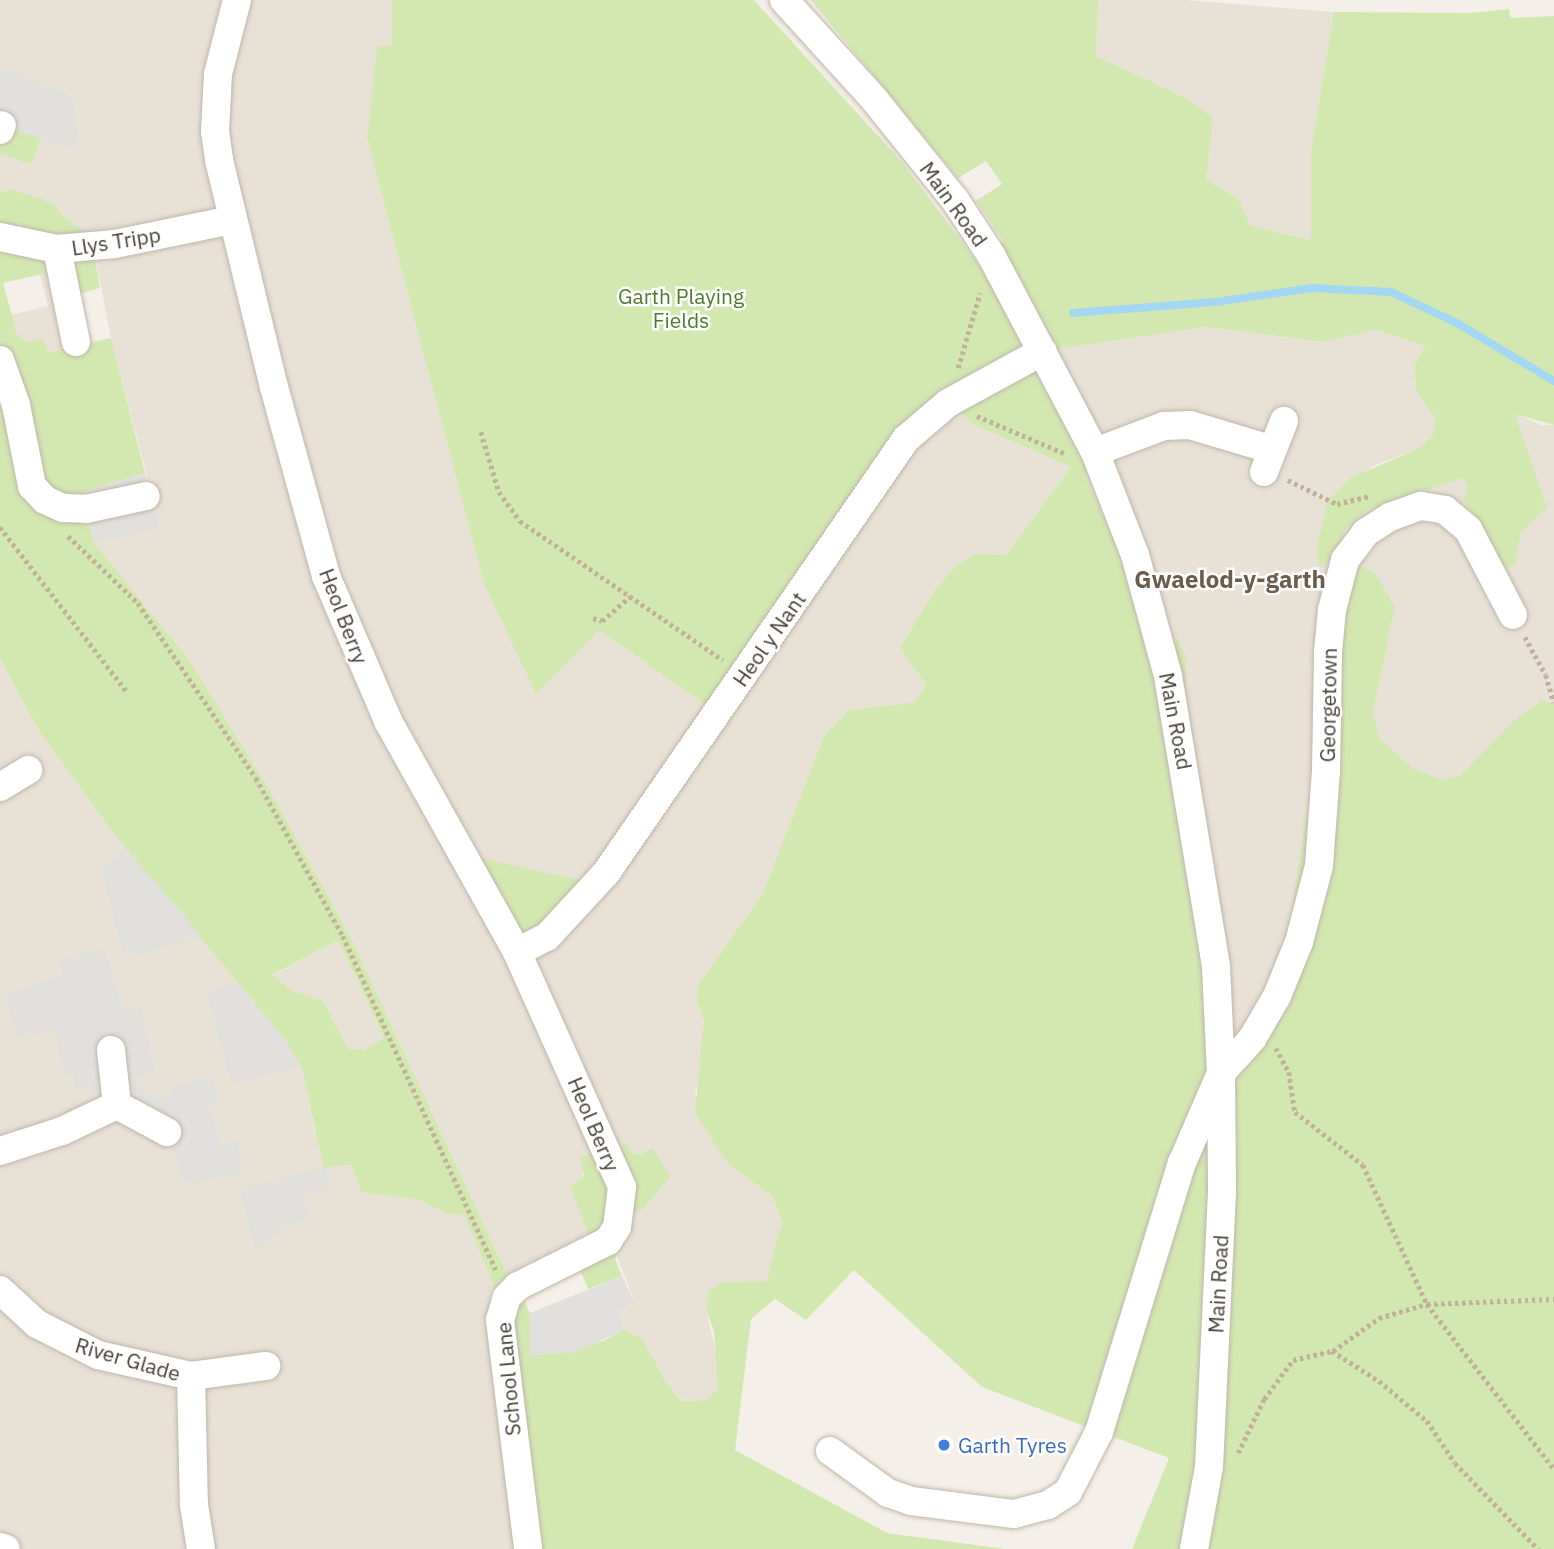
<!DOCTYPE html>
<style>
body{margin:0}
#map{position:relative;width:1554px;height:1549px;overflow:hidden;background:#f4efe8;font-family:"IBM Plex Sans",sans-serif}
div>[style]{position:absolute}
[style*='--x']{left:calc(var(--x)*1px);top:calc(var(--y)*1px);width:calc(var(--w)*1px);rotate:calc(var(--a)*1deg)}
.residential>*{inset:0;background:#e8e1d6}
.green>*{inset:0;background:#d3e8b1}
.parking>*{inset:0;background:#e2e0dd}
.stream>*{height:8px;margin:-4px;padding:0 4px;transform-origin:4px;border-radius:4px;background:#a4d7f1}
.path>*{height:4.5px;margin-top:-2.25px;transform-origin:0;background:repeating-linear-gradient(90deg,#c1b19b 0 3.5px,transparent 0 7px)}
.roads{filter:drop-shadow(0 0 2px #c0b6aa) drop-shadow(0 0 2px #c0b6aa)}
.minor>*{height:28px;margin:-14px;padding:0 14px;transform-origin:14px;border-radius:14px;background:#fff}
.dots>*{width:19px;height:19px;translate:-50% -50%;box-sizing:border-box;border:4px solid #fff;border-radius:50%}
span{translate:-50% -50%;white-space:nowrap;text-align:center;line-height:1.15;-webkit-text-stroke:5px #fff;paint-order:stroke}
.street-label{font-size:21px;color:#474036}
.park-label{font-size:21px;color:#4e7a29}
.shop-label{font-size:21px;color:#366cbe}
.left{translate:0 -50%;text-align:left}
.quarter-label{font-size:24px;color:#6a5d4e;font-weight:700}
</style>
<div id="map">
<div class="residential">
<div style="clip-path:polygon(0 0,392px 0,392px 47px,377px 47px,367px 138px,484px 584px,536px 693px,599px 630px,717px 713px,948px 403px,977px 426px,1071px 467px,1006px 555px,954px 567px,933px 593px,900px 646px,926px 687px,915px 702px,849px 710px,824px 736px,762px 895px,699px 983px,696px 1001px,704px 1020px,702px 1066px,695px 1094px,727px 1163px,773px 1197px,782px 1222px,766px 1281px,723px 1282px,706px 1309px,719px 1366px,718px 1388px,705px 1400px,683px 1401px,666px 1382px,642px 1338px,624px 1330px,619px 1310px,635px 1303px,617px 1256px,633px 1229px,627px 1215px,653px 1149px,640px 1155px,631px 1152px,627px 1143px,585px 1169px,578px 1183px,593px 1242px,508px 1277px,351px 938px,272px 794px,188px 658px,94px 543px,160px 526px,111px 338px,90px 230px,83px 232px,58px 211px,10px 188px,9px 193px,0 190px,0 153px,32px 164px,41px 138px,78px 147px,75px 97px,0 66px)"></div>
<div style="clip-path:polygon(1098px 0,1185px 0,1334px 12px,1311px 149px,1312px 240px,1250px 225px,1239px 199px,1206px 179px,1212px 117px,1186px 98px,1096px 56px)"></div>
<div style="clip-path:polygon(47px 273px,63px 348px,47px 352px,18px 337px,11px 315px,48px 306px,40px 274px)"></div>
<div style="clip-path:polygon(1206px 327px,1323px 342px,1375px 330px,1426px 346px,1414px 366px,1416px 390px,1435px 419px,1433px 435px,1418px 449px,1371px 467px,1337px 547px,1348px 526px,1368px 510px,1463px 478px,1508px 410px,1541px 425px,1554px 425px,1554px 704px,1542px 700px,1461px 775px,1442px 780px,1412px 767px,1379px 738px,1373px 712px,1395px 607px,1326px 771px,1272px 981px,1232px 1048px,1156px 628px,1138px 614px,1083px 473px,1101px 470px,1043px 351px)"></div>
<div style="clip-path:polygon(0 658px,37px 728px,111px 830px,285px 1040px,301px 1066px,315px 1131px,351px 1164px,362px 1193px,417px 1199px,448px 1214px,464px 1215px,494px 1285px,490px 1296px,495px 1380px,512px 1549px,0 1549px)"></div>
<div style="clip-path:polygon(338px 940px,384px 1038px,363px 1050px,348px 1048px,323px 1001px,293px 991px,272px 976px)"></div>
</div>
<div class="green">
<div style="clip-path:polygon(evenodd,392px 0,754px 0,901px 161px,986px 274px,991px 255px,1003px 241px,976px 201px,1002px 184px,986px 161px,958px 178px,811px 0,1098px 0,1096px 56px,1186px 98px,1213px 117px,1206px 179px,1239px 199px,1250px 225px,1311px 240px,1311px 149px,1334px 12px,1470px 13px,1509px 9px,1511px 18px,1554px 16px,1554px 425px,1515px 414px,1547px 508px,1521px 532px,1515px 565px,1505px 568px,1463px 500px,1468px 488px,1463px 478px,1368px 510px,1348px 526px,1326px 566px,1318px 564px,1317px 547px,1328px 501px,1350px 478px,1418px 449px,1433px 435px,1435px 419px,1416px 390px,1414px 366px,1425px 346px,1376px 330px,1323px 342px,1206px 327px,1044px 351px,1102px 470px,1084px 474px,1121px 556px,1138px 614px,1178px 640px,1186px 657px,1185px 760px,1221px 1071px,1272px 981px,1293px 903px,1345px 560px,1374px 572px,1395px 607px,1373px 712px,1379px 738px,1412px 767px,1442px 780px,1461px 775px,1515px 720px,1542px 700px,1554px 704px,1554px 1549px,1132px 1549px,1169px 1458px,982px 1387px,854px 1270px,806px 1320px,775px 1299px,751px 1319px,735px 1450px,887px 1533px,1005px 1549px,512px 1549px,490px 1320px,494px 1285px,464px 1215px,448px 1214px,417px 1199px,362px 1193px,351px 1164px,324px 1168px,301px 1066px,285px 1040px,111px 830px,37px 728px,0 658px,0 190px,8px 193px,10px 188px,55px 204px,58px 211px,83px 231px,90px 229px,100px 288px,53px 301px,47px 273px,3px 283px,18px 337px,27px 342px,43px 339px,48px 352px,111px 338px,145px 473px,83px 492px,94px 543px,188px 658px,272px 794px,351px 938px,508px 1277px,592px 1242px,570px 1187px,584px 1175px,580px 1157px,627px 1143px,631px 1152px,640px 1155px,653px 1148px,670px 1177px,643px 1209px,627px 1215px,633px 1229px,615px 1259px,622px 1276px,588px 1289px,580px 1270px,522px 1294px,530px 1314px,530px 1355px,603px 1341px,624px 1330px,642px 1338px,666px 1382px,682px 1401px,705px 1400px,718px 1388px,714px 1332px,706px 1309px,709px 1290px,723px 1282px,766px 1281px,782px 1222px,773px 1197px,727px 1163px,695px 1113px,704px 1020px,696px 1001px,699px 983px,762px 895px,824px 736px,849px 710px,915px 702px,926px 686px,900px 647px,933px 593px,954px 567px,976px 554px,1006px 555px,1071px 467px,977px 426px,948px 403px,717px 713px,599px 630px,536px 694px,484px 584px,367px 138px,377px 46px,392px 46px,392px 0,338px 940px,384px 1038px,363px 1050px,348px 1048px,323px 1001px,293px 991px,272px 975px,338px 940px)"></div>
<div style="clip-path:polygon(0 124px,41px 138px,32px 164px,0 154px)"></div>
<div style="clip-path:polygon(463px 854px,597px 884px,517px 952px)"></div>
</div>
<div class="parking">
<div style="clip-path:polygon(0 66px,75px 97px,78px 147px,65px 147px,0 124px)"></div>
<div style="clip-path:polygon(145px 473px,160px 527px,94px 543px,83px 492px)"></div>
<div style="clip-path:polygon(126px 849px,188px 920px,200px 936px,124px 958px,101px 869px)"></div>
<div style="clip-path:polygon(105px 949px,123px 1013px,141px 1008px,156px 1073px,136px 1078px,138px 1086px,159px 1100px,173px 1096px,170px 1086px,212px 1075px,219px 1102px,209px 1105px,222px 1148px,230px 1146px,229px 1140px,236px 1138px,244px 1172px,183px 1184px,167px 1132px,95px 1115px,89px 1101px,94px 1085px,76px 1088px,73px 1073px,64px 1075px,54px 1029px,17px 1038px,4px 995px,62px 976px,59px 961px)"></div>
<div style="clip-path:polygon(239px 983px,285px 1040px,301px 1066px,231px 1084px,207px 990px)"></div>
<div style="clip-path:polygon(324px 1168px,330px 1188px,303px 1194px,310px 1218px,287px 1225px,255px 1252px,240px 1190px)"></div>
<div style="clip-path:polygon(622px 1276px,635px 1303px,619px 1310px,624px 1330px,575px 1352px,530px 1356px,530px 1313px)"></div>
</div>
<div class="stream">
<div style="--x:1073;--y:313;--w:143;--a:-4.4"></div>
<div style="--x:1216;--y:302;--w:97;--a:-8.3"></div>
<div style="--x:1312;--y:288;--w:79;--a:2.9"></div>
<div style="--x:1391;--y:292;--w:73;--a:25.2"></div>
<div style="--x:1457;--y:323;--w:113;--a:30.9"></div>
</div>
<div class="path">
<div style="--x:958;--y:368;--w:78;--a:-73.7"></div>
<div style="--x:977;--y:416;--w:97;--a:23.1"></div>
<div style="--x:481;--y:432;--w:63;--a:73.3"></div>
<div style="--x:499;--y:492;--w:36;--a:54"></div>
<div style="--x:520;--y:521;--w:246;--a:34.4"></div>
<div style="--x:1288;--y:480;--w:55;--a:26.1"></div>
<div style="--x:1337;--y:504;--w:34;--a:-14"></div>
<div style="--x:0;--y:527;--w:210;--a:52.4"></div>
<div style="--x:68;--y:536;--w:97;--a:43.7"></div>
<div style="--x:138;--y:603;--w:211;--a:56"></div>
<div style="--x:256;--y:778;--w:180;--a:61.2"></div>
<div style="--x:343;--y:936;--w:367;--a:65.4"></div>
<div style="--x:593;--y:618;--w:9;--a:18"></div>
<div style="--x:602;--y:621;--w:37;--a:-41"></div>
<div style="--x:1525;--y:637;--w:43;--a:61.1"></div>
<div style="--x:1546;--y:675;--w:29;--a:74"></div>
<div style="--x:1276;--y:1048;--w:27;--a:62"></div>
<div style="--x:1289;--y:1072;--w:40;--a:81.5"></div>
<div style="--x:1295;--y:1112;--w:86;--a:37.9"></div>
<div style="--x:1363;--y:1165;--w:153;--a:65.3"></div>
<div style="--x:1427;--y:1304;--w:208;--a:52.4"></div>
<div style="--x:1333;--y:1351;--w:57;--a:-35.7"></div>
<div style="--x:1379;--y:1318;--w:50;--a:-16.3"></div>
<div style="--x:1427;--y:1304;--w:127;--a:-2.3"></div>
<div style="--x:1238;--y:1453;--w:60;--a:-64.3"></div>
<div style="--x:1264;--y:1399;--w:49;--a:-53.4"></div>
<div style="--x:1293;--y:1360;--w:40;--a:-13"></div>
<div style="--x:1332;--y:1351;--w:56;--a:32.6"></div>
<div style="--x:1379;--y:1381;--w:62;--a:39.8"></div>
<div style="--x:1427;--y:1421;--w:50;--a:56.3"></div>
<div style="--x:1455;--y:1463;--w:120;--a:46"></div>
</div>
<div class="roads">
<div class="minor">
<div style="--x:237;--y:0;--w:76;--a:104.4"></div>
<div style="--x:218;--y:74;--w:57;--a:93"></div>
<div style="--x:215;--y:131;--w:29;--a:82"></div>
<div style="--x:219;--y:160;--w:234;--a:76.4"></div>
<div style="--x:274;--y:387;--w:196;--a:74.6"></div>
<div style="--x:326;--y:576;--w:158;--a:66.8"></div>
<div style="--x:388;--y:721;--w:265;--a:60.8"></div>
<div style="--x:517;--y:952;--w:257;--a:65.9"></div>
<div style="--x:622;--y:1187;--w:40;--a:97.1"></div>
<div style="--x:617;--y:1227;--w:17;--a:123"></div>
<div style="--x:608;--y:1241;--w:101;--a:153.4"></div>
<div style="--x:518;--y:1286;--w:16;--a:135"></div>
<div style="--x:507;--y:1297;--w:24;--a:107"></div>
<div style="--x:500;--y:1320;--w:231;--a:83"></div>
<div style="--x:784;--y:0;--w:134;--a:47.7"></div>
<div style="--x:874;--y:99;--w:129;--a:51.3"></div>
<div style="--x:955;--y:200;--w:66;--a:56.8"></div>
<div style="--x:991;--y:255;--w:223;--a:62.2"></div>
<div style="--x:1095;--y:452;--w:110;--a:68.8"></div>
<div style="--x:1135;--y:555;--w:125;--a:74.7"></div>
<div style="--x:1168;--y:676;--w:295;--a:80.6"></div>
<div style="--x:1216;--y:967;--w:106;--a:87.3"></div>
<div style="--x:1221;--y:1073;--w:119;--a:89.5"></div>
<div style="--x:1222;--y:1192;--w:275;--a:92.7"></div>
<div style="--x:1209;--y:1467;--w:83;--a:100.4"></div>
<div style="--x:0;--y:130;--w:5;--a:-68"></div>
<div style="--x:0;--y:237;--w:58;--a:11.9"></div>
<div style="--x:57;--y:249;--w:58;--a:-4.9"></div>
<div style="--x:115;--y:244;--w:119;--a:-11.6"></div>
<div style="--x:57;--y:249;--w:95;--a:78.5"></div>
<div style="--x:0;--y:360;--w:48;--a:70.4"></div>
<div style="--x:16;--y:405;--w:83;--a:78.8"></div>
<div style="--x:32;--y:486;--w:19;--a:47"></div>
<div style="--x:45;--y:500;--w:20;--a:24"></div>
<div style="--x:63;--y:508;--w:23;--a:2"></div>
<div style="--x:86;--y:509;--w:61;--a:-12.2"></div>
<div style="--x:1095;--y:452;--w:74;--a:-20.6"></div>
<div style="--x:1164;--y:426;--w:26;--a:-2"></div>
<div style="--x:1190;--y:425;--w:84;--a:16.7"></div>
<div style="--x:1264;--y:472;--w:55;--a:-68.6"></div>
<div style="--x:0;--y:787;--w:33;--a:-31"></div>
<div style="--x:517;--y:952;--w:34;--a:-27"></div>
<div style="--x:547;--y:937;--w:87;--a:-47.3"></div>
<div style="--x:606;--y:873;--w:528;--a:-55.35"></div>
<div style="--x:906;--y:439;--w:55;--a:-40.6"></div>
<div style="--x:948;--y:403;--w:108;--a:-28.7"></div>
<div style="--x:111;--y:1050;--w:55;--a:83.8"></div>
<div style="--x:117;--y:1105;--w:57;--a:28.4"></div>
<div style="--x:0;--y:1151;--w:65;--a:-17.9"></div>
<div style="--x:62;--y:1131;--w:61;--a:-25.3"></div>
<div style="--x:0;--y:1290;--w:50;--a:42.6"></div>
<div style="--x:37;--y:1324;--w:68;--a:26.9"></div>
<div style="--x:98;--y:1355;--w:95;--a:12.7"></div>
<div style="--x:191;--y:1376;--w:76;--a:-7.6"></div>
<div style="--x:191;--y:1376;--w:129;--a:88.7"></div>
<div style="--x:194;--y:1505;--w:45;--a:81"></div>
<div style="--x:830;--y:1451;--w:72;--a:35.9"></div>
<div style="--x:888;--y:1493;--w:24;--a:19"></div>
<div style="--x:911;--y:1501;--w:104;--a:7.2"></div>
<div style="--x:1014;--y:1514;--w:35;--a:-15"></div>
<div style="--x:1048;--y:1505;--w:24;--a:-33"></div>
<div style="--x:1068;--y:1492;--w:68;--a:-62.7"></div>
<div style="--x:1099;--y:1432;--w:282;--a:-72.9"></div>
<div style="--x:1182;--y:1163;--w:98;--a:-66.6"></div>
<div style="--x:1221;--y:1073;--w:46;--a:-47.6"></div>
<div style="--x:1252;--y:1039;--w:50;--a:-59.8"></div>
<div style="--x:1277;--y:996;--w:58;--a:-67.8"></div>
<div style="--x:1299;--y:942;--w:79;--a:-75.3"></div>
<div style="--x:1319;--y:866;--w:95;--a:-85.8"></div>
<div style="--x:1326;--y:771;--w:119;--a:-89"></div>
<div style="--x:1328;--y:652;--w:42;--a:-84.6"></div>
<div style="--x:1332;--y:610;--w:52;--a:-75.4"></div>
<div style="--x:1345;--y:560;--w:34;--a:-53"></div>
<div style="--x:1365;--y:533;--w:30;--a:-33"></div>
<div style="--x:1390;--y:517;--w:33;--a:-20"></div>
<div style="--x:1421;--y:506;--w:24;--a:9"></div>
<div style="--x:1445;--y:510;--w:30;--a:40"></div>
<div style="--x:1468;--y:529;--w:97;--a:62.4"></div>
<div style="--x:0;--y:1547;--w:6;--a:18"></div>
</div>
</div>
<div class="dots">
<div style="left:944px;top:1445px;background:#3f7fe0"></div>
</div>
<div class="street-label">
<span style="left:954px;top:204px;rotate:54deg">Main Road</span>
<span style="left:116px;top:241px;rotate:-9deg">Llys Tripp</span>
<span style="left:344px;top:616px;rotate:69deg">Heol Berry</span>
<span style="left:769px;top:639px;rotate:-55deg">Heol y Nant</span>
<span style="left:1328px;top:705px;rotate:-89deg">Georgetown</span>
<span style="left:1176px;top:721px;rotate:79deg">Main Road</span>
<span style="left:594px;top:1124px;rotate:67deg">Heol Berry</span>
<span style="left:1218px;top:1284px;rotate:-87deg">Main Road</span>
<span style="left:128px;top:1359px;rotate:16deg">River Glade</span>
<span style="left:508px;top:1379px;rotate:-95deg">School Lane</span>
</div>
<div class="park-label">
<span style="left:681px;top:308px">Garth Playing<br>Fields</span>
</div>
<div class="shop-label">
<span class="left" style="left:958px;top:1445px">Garth Tyres</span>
</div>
<div class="quarter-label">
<span style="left:1230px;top:580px">Gwaelod-y-garth</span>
</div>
</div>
